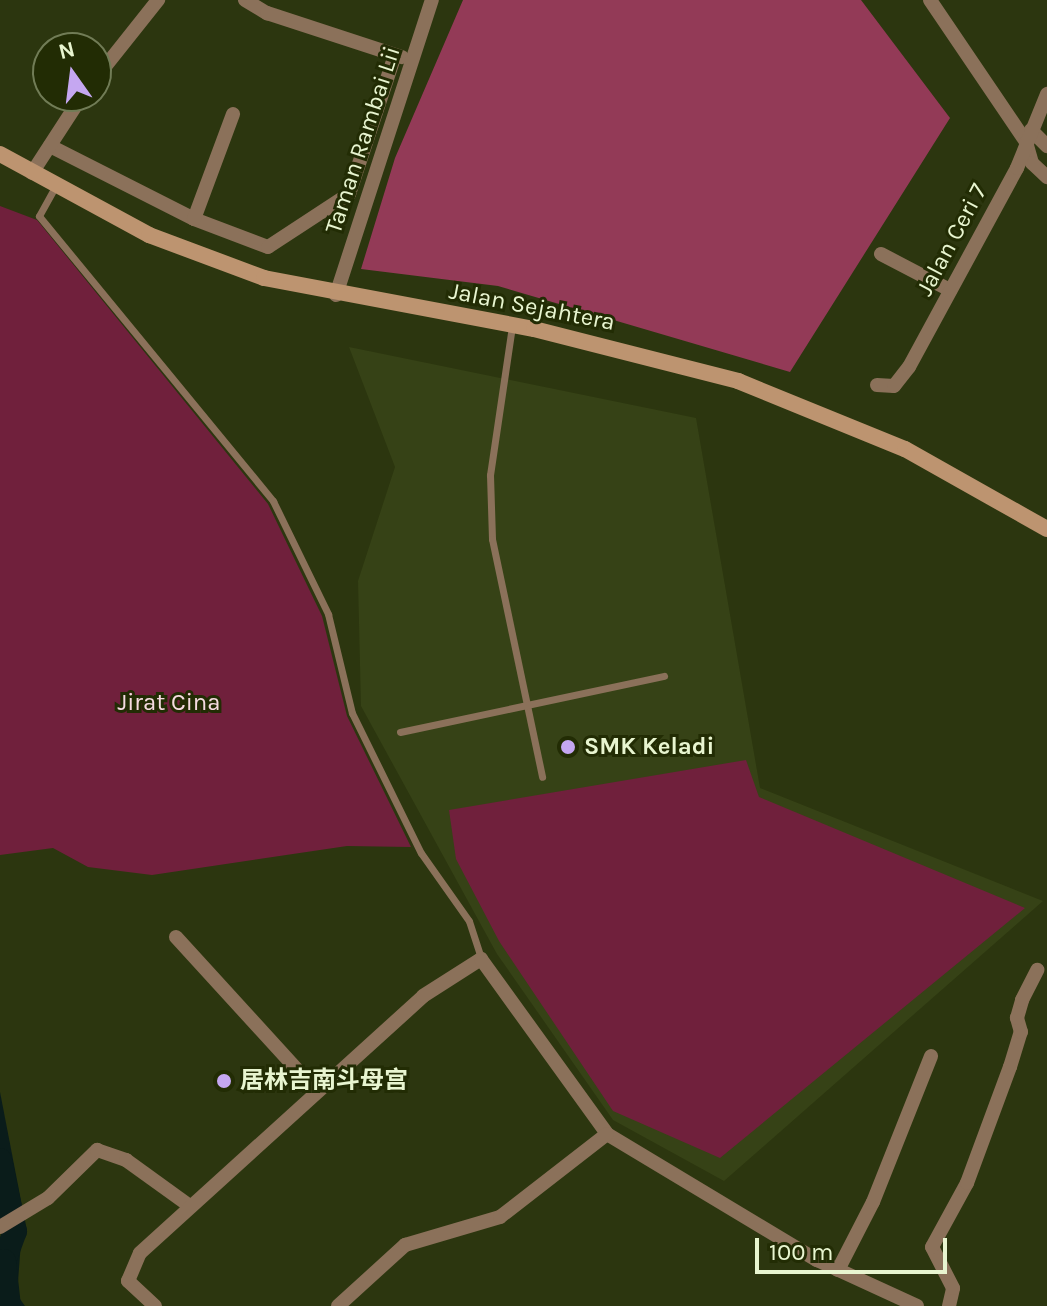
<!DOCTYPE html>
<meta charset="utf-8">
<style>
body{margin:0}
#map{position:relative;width:1047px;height:1306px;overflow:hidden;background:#2c360f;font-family:Karla,"Noto Sans SC",sans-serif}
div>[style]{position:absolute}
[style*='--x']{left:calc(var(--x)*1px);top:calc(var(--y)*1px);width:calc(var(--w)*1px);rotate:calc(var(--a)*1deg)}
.built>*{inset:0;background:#364216}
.green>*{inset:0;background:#70203c}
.forest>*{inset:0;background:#933a57}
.water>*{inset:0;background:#0a1c1a}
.river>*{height:24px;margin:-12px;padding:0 12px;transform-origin:12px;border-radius:12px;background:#0a1c1a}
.lane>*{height:7px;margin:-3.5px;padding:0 3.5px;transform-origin:3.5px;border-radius:3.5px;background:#8b715a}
.street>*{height:14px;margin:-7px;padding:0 7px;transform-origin:7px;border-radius:7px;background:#8b715a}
.secondary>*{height:16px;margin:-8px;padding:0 8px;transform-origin:8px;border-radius:8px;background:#bd9470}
.dots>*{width:22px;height:22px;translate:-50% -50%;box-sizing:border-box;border:4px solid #222c04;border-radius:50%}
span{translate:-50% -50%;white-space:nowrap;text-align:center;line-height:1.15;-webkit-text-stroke:6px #222c04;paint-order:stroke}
.street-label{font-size:24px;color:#e8f5d0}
.park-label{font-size:24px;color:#f6dbe1}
.poi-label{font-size:24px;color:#e8f5d0;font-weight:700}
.left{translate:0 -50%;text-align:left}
.north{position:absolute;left:32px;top:32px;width:80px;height:80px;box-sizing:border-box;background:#222c04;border:2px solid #717c56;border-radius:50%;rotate:346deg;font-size:22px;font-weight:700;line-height:32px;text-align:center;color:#e8f5d0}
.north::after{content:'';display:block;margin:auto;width:28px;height:36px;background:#c5a7f1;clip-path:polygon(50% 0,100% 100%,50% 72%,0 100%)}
.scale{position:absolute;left:755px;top:1238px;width:192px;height:36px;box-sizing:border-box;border:4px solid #e8f5d0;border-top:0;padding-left:10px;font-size:24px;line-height:28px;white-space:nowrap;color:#e8f5d0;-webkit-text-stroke:6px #222c04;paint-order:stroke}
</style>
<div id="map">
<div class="built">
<div style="clip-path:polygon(349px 347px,696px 418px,760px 788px,1043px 901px,724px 1181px,613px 1120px,497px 954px,361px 706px,358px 581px,395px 467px)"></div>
</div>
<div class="green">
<div style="clip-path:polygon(0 206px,37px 220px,268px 504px,322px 616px,347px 716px,411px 847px,347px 846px,152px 875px,88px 867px,53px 848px,0 855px)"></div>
<div style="clip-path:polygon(746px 760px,759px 797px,1025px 908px,720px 1158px,613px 1111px,499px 941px,456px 859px,449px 810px)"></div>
</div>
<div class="forest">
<div style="clip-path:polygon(463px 0,861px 0,950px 118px,790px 372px,498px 286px,361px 269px,395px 158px)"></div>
</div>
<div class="water">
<div style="clip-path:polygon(0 1092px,23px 1211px,0 1221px)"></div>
<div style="clip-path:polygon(22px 1229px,17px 1295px,25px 1306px,0 1306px,0 1237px)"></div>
</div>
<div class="river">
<div style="--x:0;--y:1160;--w:73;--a:78.1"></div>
<div style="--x:15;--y:1231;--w:32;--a:110"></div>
<div style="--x:4;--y:1261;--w:45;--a:83.7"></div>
</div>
<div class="lane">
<div style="--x:55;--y:187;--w:33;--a:119"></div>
<div style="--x:39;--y:216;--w:369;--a:50.6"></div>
<div style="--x:273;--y:501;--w:126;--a:64"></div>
<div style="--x:328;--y:614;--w:102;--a:76.4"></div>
<div style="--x:352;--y:713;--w:156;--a:63.8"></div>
<div style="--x:421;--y:853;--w:83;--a:54.8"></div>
<div style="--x:469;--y:921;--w:40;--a:72"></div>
<div style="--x:512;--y:326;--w:151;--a:98.4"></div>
<div style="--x:490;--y:475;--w:64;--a:88.2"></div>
<div style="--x:492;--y:539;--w:243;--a:78.1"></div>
<div style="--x:400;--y:732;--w:270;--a:-12"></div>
</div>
<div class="street">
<div style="--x:245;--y:0;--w:26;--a:31"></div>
<div style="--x:267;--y:13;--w:142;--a:18.1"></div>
<div style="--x:930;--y:0;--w:171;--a:55.9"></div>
<div style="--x:1026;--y:142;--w:22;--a:74"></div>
<div style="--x:1032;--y:163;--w:21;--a:43"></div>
<div style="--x:96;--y:78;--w:100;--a:-51.5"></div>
<div style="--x:1031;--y:130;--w:23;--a:45"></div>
<div style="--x:50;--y:146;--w:161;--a:26.9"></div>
<div style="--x:194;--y:219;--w:79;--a:20.7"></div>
<div style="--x:268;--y:247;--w:97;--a:-33.2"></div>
<div style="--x:349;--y:194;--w:146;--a:-71.7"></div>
<div style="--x:32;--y:173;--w:92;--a:-57"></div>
<div style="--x:194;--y:219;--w:112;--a:-69.6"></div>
<div style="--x:881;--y:254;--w:78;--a:27.6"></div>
<div style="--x:336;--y:295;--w:310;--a:-72"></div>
<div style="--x:877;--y:385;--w:17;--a:3"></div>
<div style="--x:894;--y:386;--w:24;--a:-52"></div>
<div style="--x:909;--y:367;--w:226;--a:-61.5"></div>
<div style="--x:1017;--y:168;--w:80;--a:-67.9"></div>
<div style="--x:176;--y:937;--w:206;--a:47.6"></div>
<div style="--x:0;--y:1227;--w:56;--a:-31.1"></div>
<div style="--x:48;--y:1198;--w:69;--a:-44.4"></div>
<div style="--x:97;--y:1150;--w:31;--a:19"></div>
<div style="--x:126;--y:1160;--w:75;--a:35.8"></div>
<div style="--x:838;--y:1270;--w:76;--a:-62.8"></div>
<div style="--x:873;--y:1202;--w:157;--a:-68.3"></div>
<div style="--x:155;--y:1306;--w:37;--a:-137"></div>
<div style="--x:128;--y:1281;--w:30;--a:-67"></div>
<div style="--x:140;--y:1253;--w:382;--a:-42.2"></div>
<div style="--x:423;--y:996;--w:69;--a:-32.5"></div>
<div style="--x:481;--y:959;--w:216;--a:54.2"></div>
<div style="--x:607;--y:1134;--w:245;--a:31"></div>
<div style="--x:817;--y:1260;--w:110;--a:24.7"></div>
<div style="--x:338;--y:1306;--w:91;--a:-42.3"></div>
<div style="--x:405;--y:1245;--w:99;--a:-16.4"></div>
<div style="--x:500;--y:1217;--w:135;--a:-37.8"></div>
<div style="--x:949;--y:1306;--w:18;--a:-77"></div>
<div style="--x:953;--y:1288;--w:46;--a:-117.1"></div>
<div style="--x:932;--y:1247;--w:73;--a:-61.3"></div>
<div style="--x:967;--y:1183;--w:124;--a:-69.7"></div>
<div style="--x:1010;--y:1067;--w:37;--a:-73"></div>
<div style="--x:1021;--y:1032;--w:15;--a:-106"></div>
<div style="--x:1017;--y:1018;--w:19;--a:-74"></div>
<div style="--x:1022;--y:1000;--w:34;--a:-63"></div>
</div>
<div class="secondary">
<div style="--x:0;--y:154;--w:170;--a:28.5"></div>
<div style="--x:149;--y:235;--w:123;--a:20.5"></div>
<div style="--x:264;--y:278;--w:275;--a:10.7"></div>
<div style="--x:534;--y:329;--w:211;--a:14.3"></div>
<div style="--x:738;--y:381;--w:180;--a:22.2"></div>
<div style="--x:905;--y:449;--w:163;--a:29.4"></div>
</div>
<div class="dots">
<div style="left:568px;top:747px;background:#c5a7f1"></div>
<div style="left:224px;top:1081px;background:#c5a7f1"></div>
</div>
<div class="street-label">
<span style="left:363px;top:140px;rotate:-72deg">Taman Rambai Lii</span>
<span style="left:952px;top:240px;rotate:-62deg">Jalan Ceri 7</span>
<span style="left:532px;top:307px;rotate:11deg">Jalan Sejahtera</span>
</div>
<div class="park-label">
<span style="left:169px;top:703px">Jirat Cina</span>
</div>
<div class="poi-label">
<span class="left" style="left:584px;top:747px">SMK Keladi</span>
<span class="left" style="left:240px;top:1081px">居林吉南斗母宫</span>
</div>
<div class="north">N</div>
<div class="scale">100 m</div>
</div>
